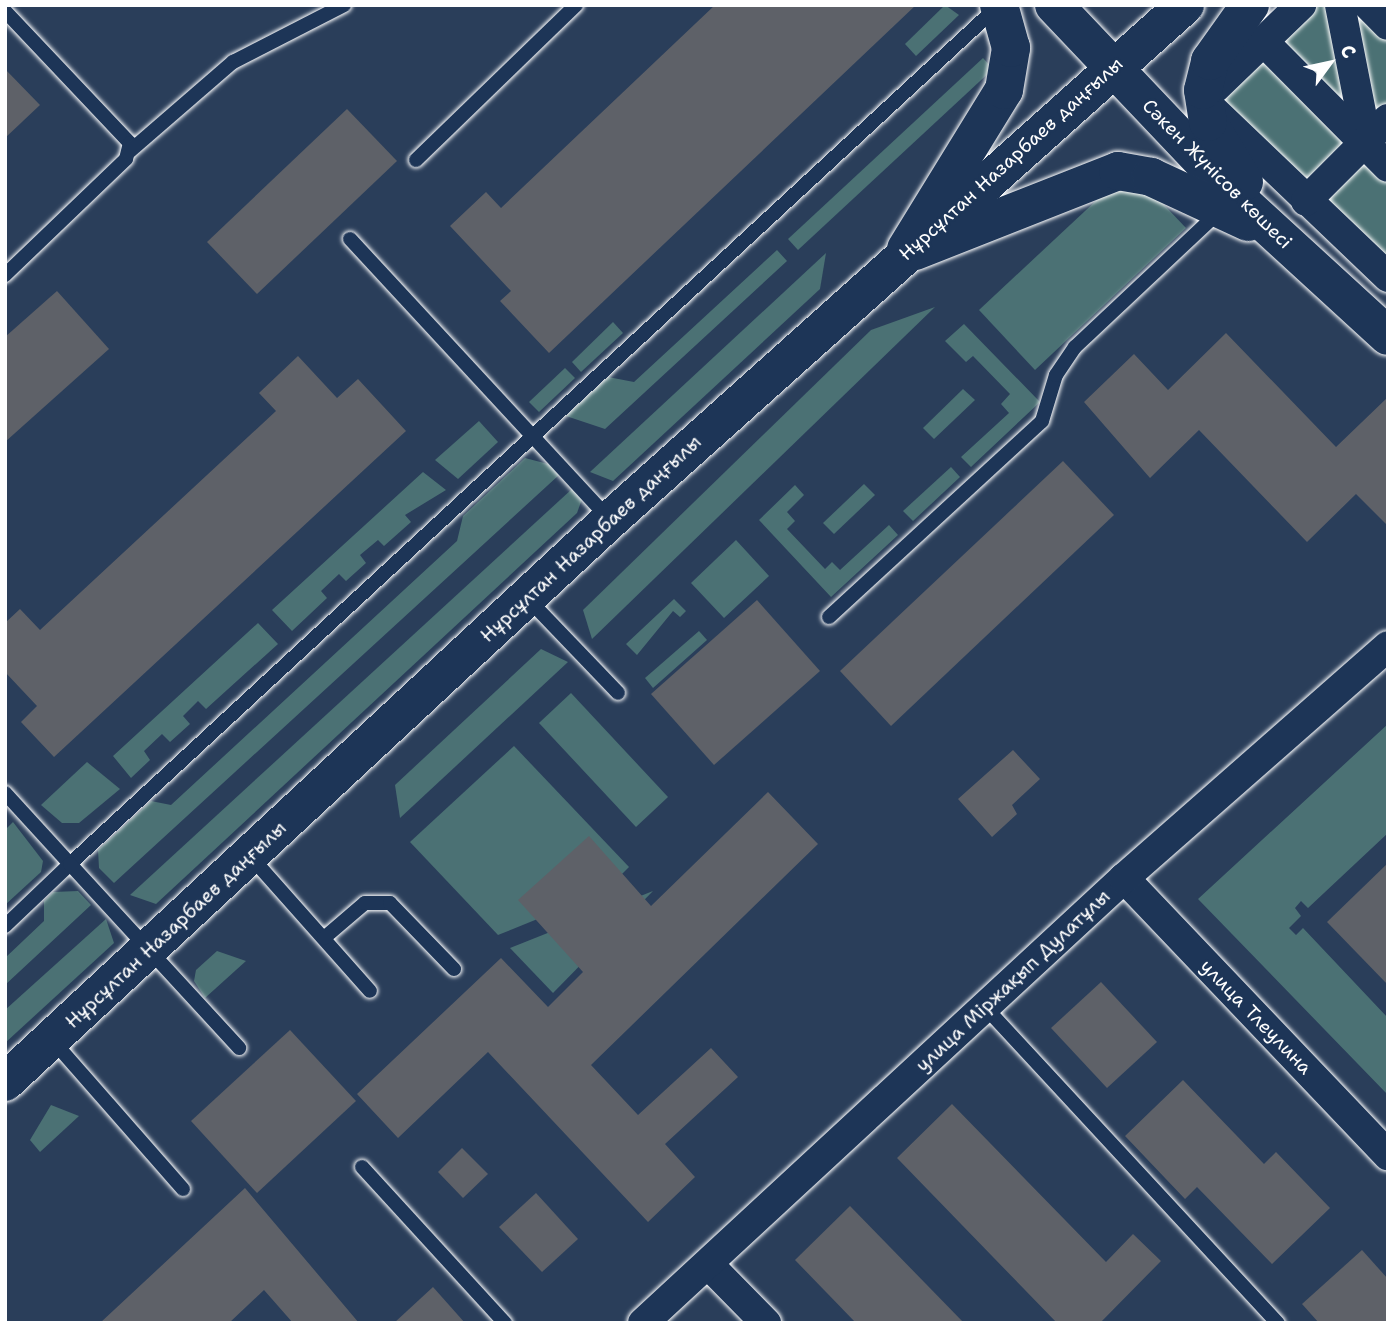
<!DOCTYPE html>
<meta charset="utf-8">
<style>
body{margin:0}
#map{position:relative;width:1393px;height:1328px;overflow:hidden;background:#2a3e5a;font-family:"Shantell Sans",sans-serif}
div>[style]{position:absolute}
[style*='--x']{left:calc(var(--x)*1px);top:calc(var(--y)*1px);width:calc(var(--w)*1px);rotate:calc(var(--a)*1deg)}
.green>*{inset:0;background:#4b7174}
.building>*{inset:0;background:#5e6168}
.roads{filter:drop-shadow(0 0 2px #fff) drop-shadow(0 0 2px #fff)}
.lane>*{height:14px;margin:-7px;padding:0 7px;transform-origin:7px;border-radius:7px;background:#1d3557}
.street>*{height:30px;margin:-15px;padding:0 15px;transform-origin:15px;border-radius:15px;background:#1d3557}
.secondary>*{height:38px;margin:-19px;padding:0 19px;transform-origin:19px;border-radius:19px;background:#1d3557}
.highway>*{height:38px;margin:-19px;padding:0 19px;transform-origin:19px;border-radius:19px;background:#1d3557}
span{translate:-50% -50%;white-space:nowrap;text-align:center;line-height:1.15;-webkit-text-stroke:5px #1d3557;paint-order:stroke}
.street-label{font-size:19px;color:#fff}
.frame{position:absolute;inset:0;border:7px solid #fff;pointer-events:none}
.north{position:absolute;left:1295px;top:28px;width:70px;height:70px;-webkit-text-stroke:5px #1d3557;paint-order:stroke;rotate:57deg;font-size:19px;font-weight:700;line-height:28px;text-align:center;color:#fff}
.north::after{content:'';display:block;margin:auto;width:24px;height:32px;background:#fff;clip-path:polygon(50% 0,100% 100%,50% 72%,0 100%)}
</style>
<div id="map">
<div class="green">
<div style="clip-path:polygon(945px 5px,959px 15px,916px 56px,905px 44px)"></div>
<div style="clip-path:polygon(1307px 5px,1335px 5px,1352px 121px,1273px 38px)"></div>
<div style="clip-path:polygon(1348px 5px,1388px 35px,1388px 103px,1367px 125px)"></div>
<div style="clip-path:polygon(1261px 48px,1352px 140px,1302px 190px,1219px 105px,1248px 76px)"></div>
<div style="clip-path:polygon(983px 58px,993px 69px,798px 250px,788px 239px)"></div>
<div style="clip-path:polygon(1367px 156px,1388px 176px,1388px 268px,1321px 204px)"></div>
<div style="clip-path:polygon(1130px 169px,1186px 228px,1035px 370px,979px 310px)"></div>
<div style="clip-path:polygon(777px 250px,787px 261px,605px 429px,566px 416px,608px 377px,634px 382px)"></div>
<div style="clip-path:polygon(826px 253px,820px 289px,613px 481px,590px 472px)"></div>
<div style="clip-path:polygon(935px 307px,592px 639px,583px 610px,871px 330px)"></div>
<div style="clip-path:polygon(613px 322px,623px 333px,581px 372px,572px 362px)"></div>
<div style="clip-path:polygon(964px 324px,1040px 402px,971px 467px,961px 457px,1009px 413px,1001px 404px,1010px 394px,973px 356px,966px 362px,945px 341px)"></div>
<div style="clip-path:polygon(565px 368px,575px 378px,539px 412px,529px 402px)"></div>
<div style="clip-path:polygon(963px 389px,975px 400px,934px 439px,923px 428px)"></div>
<div style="clip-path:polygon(479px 421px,498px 442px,458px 479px,435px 460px)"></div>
<div style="clip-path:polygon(525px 458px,548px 464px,559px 475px,114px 883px,99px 868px,98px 850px,151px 801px,171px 805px,457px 541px,463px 516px)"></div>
<div style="clip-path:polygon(951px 467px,960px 477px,913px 521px,903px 511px)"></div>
<div style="clip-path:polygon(423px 472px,446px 490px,405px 515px,411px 522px,384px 546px,378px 540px,360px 555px,366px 563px,346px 581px,339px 574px,321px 591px,327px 598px,292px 631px,272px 610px)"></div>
<div style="clip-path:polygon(864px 484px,875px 495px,834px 534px,823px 523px)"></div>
<div style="clip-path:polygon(795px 485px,804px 495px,787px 512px,795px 521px,787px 529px,825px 569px,832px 562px,840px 570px,889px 525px,898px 535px,831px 597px,759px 520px)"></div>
<div style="clip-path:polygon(572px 489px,582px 499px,577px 513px,156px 904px,130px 895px)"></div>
<div style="clip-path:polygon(736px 540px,769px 576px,724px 618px,691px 583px)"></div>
<div style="clip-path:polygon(674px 599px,686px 611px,680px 617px,673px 611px,637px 655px,626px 644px)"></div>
<div style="clip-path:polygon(258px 623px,278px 644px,206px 709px,198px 701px,183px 716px,190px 724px,170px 742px,162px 734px,144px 751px,150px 760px,131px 778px,113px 756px)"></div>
<div style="clip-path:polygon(699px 631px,707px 640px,653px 688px,645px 678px)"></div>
<div style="clip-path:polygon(541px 649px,568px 662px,400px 818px,395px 785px)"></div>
<div style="clip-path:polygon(571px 693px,668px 797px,636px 827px,539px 723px)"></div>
<div style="clip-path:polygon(1388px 724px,1388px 833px,1308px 908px,1301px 901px,1295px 908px,1301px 916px,1289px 928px,1296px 935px,1303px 928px,1388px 1018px,1388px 1095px,1198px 899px)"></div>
<div style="clip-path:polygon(514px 746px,629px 867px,604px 892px,498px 935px,410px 842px)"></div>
<div style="clip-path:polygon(87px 762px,120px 789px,79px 823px,62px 823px,41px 805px)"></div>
<div style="clip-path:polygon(13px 822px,43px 861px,41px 872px,5px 905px,5px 830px)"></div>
<div style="clip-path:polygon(78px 891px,91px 905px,5px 985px,5px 958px,44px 921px,44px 901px,53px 892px)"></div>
<div style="clip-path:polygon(653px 891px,553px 993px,510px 948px)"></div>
<div style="clip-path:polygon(106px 919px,114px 943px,5px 1043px,5px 1010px)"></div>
<div style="clip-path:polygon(217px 951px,246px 961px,205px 998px,194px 981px,196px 970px)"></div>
<div style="clip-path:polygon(51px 1105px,79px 1116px,40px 1152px,30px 1140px)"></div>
</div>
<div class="building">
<div style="clip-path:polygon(715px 5px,916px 5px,549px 353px,500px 301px,511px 291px,450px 226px,486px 192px,501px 208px)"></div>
<div style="clip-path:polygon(5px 69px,40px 105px,5px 138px)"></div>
<div style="clip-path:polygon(347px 109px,397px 161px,257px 294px,207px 242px)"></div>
<div style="clip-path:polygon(57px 291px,109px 349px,5px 442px,5px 337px)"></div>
<div style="clip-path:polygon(1226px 333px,1336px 447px,1388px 397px,1388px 526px,1356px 494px,1307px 542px,1199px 430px,1150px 478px,1084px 402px,1134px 354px,1168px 390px)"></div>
<div style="clip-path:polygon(298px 356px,337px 398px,358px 379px,406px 431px,54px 757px,21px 722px,37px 706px,5px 672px,5px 623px,20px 609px,40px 630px,276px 411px,259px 393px)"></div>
<div style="clip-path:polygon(1063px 461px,1114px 515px,891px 726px,840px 671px)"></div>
<div style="clip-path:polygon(757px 600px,820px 671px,714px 765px,651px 694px)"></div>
<div style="clip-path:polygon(1013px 750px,1040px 779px,1012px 805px,1017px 814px,992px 837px,958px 799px)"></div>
<div style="clip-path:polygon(768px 792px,818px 844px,591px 1065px,638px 1115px,711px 1048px,738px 1077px,665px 1144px,695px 1177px,648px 1222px,488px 1052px,398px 1138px,357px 1094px,501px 958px,548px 1007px,583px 972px,518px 900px,589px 836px,651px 906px)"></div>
<div style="clip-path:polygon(1388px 863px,1388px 985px,1327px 922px)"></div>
<div style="clip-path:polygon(1101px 982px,1157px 1042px,1107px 1088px,1051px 1028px)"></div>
<div style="clip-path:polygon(290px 1030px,356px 1101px,257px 1193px,191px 1121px)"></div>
<div style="clip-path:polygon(1183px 1080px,1264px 1164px,1276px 1152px,1330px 1208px,1272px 1264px,1197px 1187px,1185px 1199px,1125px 1136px)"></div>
<div style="clip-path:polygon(952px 1104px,1106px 1262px,1133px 1234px,1161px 1261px,1100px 1323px,1057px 1323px,897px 1158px)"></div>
<div style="clip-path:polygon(462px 1148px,488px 1174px,463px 1198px,438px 1172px)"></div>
<div style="clip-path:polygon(245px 1188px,359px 1323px,293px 1323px,264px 1290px,229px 1323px,100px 1323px)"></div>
<div style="clip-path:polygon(536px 1193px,578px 1239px,542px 1272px,499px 1227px)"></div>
<div style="clip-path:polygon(850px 1206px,964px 1323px,856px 1323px,795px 1260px)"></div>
<div style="clip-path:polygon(1362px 1250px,1388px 1279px,1388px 1323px,1319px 1323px,1302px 1304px)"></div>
<div style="clip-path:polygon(433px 1287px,465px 1323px,394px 1323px)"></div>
</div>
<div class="roads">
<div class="lane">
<div style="--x:5;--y:11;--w:182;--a:46.6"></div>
<div style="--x:130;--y:143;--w:16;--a:104"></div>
<div style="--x:126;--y:159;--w:168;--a:136.2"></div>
<div style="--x:129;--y:152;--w:138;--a:-40.9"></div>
<div style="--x:233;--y:62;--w:125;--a:-27.2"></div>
<div style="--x:416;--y:160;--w:223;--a:-44.1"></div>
<div style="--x:350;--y:239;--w:381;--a:47.2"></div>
<div style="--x:528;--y:599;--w:130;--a:46.2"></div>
<div style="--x:829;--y:617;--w:289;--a:-42.6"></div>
<div style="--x:1042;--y:421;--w:48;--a:-73.1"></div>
<div style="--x:1056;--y:375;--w:34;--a:-56"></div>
<div style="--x:1075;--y:347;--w:197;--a:-43.2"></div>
<div style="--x:5;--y:793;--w:96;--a:47.5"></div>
<div style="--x:70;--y:864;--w:1260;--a:-42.75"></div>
<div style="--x:251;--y:857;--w:179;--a:48.4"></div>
<div style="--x:5;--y:926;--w:90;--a:-43.6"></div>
<div style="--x:70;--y:864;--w:250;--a:47.4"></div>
<div style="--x:324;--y:938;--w:54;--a:-40.5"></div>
<div style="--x:365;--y:903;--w:25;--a:0"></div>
<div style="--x:390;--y:903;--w:92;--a:45.9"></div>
<div style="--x:985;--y:1007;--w:431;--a:47.2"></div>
<div style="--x:53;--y:1041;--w:197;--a:48.7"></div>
<div style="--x:362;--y:1167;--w:212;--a:47.5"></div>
</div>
<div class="street">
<div style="--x:1340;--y:5;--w:141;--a:78.9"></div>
<div style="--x:1368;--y:5;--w:28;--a:45"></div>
<div style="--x:1263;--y:41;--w:177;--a:45.2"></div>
<div style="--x:1215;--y:88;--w:120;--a:-44"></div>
<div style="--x:1208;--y:105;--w:249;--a:43.7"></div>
<div style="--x:1306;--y:201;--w:116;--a:-45"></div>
<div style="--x:1124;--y:878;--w:383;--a:46.4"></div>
<div style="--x:708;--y:1264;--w:83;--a:45.5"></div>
<div style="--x:643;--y:1323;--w:655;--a:-42.77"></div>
<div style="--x:1124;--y:878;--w:351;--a:-41.3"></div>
</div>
<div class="secondary">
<div style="--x:1054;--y:5;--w:263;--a:46.5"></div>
<div style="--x:1235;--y:196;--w:207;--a:42.5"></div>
<div style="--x:1244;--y:182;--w:70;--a:-121"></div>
<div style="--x:1208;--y:122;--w:32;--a:-99"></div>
<div style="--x:1203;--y:90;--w:30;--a:-76"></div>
<div style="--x:1210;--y:61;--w:69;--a:-54.5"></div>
<div style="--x:906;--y:249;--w:187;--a:-58.4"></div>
<div style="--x:1004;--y:90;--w:43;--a:-80.5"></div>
<div style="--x:1011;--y:48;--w:45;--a:-105.6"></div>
<div style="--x:915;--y:251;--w:218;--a:-21.5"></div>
<div style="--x:1118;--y:171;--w:34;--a:10"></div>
<div style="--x:1151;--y:177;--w:107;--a:24.9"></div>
</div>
<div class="highway">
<div style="--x:5;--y:1082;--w:826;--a:-42.89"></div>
<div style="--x:610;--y:520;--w:772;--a:-41.85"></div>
</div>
</div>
<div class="street-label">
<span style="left:1011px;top:159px;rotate:-42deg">Нұрсұлтан Назарбаев даңғылы</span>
<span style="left:1217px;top:174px;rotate:45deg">Сәкен Жүнісов көшесі</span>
<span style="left:591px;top:539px;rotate:-43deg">Нұрсұлтан Назарбаев даңғылы</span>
<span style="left:176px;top:925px;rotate:-43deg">Нұрсұлтан Назарбаев даңғылы</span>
<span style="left:1013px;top:981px;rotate:-43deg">улица Міржақып Дулатұлы</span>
<span style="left:1256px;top:1017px;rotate:46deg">улица Тлеулина</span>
</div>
<div class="frame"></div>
<div class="north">С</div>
</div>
